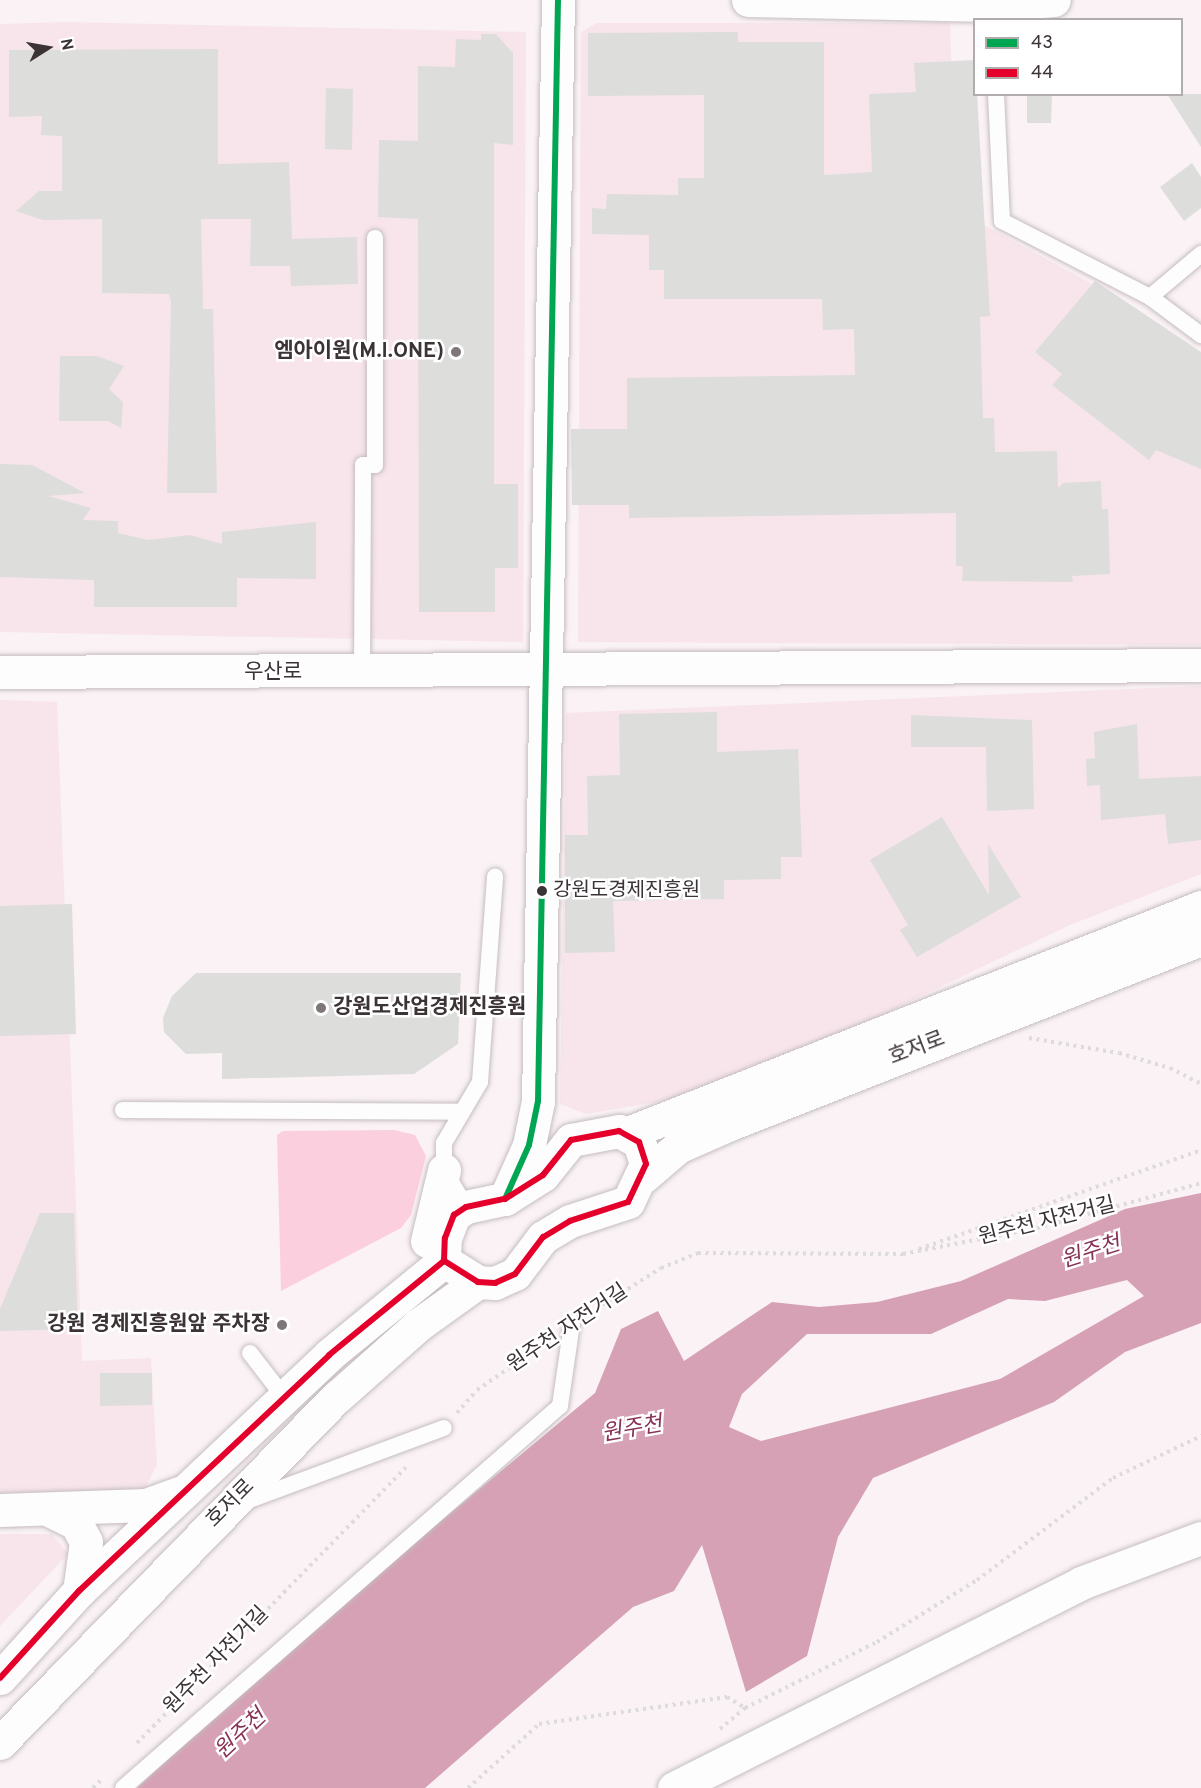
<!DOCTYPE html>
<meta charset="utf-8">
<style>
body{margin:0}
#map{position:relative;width:1201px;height:1788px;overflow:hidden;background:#faf2f5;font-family:Overpass,"Noto Sans KR",sans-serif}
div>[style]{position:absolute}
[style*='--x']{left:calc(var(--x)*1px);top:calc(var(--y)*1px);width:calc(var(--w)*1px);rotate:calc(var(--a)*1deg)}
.built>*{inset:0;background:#f7e5eb}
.green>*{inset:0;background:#fbcfde}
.water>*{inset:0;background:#d6a1b4}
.building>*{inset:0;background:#dddddc}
.path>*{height:4px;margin-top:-2px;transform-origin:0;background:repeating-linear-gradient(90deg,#dddbdc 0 3px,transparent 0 7.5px)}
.roads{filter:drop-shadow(0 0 2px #c5bdc0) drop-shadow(0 0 2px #c5bdc0)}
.lane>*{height:16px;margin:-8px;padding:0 8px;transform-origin:8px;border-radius:8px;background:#fefdfe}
.street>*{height:33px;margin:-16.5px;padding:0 16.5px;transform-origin:16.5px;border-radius:16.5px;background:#fefdfe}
.secondary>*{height:33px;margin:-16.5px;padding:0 16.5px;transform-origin:16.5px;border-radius:16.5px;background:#fefdfe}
.bus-1>*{height:6px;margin:-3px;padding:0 3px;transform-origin:3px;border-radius:3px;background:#00a651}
.bus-2>*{height:6px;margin:-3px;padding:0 3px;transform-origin:3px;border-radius:3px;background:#e4002b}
.dots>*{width:16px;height:16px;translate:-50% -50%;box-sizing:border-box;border:3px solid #fff;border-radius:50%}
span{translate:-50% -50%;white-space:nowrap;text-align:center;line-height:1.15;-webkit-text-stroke:5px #fff;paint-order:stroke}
.bus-label{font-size:20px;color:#3c3335}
.left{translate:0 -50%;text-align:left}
.poi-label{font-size:21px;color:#3c3335;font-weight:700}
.right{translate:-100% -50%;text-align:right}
.street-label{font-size:21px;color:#3c3335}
.water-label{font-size:22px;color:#883257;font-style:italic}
.legend{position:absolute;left:973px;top:18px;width:210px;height:78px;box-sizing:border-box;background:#fff;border:2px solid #b1adae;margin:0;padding:8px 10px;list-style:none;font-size:18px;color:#3c3335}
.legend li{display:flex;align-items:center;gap:12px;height:30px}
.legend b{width:30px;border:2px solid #b1adae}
.north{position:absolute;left:18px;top:18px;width:60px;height:60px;-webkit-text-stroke:4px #fff;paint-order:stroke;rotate:79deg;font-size:16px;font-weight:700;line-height:24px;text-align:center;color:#3c3335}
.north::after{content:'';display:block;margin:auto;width:21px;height:27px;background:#3c3335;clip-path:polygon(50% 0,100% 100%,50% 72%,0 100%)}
</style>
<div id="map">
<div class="built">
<div style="clip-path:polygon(66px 22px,526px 32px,523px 642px,0 632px,0 24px)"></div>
<div style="clip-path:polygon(597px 23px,950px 23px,956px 210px,1098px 287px,1201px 361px,1201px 645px,578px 642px,581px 32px)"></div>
<div style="clip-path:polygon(1201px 686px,1201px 874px,1070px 925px,848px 1031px,680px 1098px,586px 1114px,560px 1104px,566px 713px)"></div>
<div style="clip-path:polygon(0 700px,57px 702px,82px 1361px,151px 1358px,157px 1465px,139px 1499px,0 1499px)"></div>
<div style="clip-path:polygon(0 1534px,52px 1534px,68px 1554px,0 1626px)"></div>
</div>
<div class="green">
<div style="clip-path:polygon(394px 1130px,415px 1135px,426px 1156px,411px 1215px,401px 1228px,281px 1291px,277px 1135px,283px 1131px)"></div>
</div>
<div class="water">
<div style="clip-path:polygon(evenodd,1201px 1193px,1201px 1323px,1125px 1352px,1054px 1402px,873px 1478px,838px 1537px,807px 1656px,746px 1692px,702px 1545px,674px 1591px,633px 1607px,425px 1788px,137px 1788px,295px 1642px,595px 1393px,621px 1329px,658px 1311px,684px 1361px,772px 1302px,819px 1307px,877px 1302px,961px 1281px,1125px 1209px,1201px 1193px,1127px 1280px,1144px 1296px,1000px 1379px,761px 1441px,729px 1427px,742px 1394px,807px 1334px,931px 1334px,1008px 1299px,1045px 1301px,1127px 1280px)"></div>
</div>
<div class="building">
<div style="clip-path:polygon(738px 32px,738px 42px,824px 42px,824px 175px,872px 172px,869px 94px,916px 92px,914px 63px,975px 60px,990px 316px,980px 317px,983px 418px,994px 418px,995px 452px,1057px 451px,1058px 488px,1063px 483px,1101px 481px,1102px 509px,1108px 509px,1110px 574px,1072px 576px,1073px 582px,962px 581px,963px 566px,956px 566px,956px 513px,629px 518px,629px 505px,572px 505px,571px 429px,627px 429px,627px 378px,855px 375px,854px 329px,823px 330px,822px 299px,664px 299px,664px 270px,649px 270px,649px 235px,592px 234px,592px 208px,606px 209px,607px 194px,678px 195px,678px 178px,704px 178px,704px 95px,588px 96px,588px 33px)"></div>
<div style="clip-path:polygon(481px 34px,496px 34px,513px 53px,513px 145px,494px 143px,494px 484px,518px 484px,518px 568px,495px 568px,495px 612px,419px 612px,418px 219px,378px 217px,379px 140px,418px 141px,418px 66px,455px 67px,456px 39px,481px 40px)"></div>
<div style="clip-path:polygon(218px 49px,218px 164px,289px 162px,292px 239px,357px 237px,358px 284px,291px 286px,290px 266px,250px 266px,251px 219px,201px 219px,203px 309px,213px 309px,217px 493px,167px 493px,171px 301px,169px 294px,102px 293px,102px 219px,43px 220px,16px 211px,39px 191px,62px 191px,62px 136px,41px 135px,42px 116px,9px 117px,9px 50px)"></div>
<div style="clip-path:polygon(326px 88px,353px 89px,352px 150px,325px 149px)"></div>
<div style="clip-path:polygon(1027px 94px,1052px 94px,1051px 123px,1027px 123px)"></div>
<div style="clip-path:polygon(1167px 94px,1201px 94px,1201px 147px)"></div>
<div style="clip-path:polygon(1192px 163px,1201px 177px,1201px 208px,1184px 221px,1160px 187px)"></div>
<div style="clip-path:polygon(1095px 281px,1201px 352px,1201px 469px,1156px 450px,1149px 460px,1052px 385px,1062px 374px,1035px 352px)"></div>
<div style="clip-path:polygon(60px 356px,97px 356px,124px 366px,109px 389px,123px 402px,121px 428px,108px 421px,59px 421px)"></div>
<div style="clip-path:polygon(0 464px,32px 465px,85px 493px,48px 496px,91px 508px,83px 520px,118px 521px,118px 533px,148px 540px,190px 535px,222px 544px,222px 532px,316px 522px,316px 579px,237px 578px,237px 607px,94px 607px,94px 580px,0 577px)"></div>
<div style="clip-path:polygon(717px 712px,717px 752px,798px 749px,802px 857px,781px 857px,781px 879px,724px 880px,724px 899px,613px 901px,615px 952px,565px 953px,565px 835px,588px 835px,587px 776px,620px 775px,619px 714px)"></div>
<div style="clip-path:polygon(911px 715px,1032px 720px,1034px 809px,987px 811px,986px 747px,911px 747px)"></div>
<div style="clip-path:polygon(1137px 724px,1139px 779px,1201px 776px,1201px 840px,1168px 844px,1165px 814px,1101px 820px,1100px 785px,1087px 786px,1086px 759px,1095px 758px,1094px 732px)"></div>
<div style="clip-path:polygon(942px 817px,989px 895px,988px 844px,1021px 897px,917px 957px,900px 930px,908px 925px,870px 860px)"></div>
<div style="clip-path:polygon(72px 904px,76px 1034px,0 1036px,0 906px)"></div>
<div style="clip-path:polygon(196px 973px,461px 973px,458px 1044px,414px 1074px,222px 1079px,222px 1053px,186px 1054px,164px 1032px,163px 1018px,172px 996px)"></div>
<div style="clip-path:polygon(40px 1213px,74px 1213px,78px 1329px,0 1331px,0 1309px)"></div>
<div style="clip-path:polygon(100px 1373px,152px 1373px,152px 1405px,100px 1406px)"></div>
</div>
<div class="path">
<div style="--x:1029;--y:1038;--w:91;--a:9.5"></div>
<div style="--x:1119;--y:1053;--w:53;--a:16.4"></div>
<div style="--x:1170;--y:1068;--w:35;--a:27"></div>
<div style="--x:919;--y:1249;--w:299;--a:-19.3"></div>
<div style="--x:590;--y:1313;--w:84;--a:-32.4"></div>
<div style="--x:661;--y:1268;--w:40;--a:-22"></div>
<div style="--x:698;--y:1253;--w:205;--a:0.3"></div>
<div style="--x:903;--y:1254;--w:136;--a:-11"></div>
<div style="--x:1037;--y:1228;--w:170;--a:-15.3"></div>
<div style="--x:457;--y:1413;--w:30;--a:-49"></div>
<div style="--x:477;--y:1390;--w:85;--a:-34.4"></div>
<div style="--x:720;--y:1729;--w:33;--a:-40"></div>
<div style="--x:137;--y:1743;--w:385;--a:-45.7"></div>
<div style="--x:93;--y:1788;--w:14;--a:-45"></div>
<div style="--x:468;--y:1788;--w:96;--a:-42"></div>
<div style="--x:539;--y:1724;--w:190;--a:-8.2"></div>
<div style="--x:727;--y:1697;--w:21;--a:31"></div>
<div style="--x:745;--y:1708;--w:148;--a:-26.6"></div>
<div style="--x:877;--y:1642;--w:118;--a:-31.8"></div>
<div style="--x:977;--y:1580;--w:170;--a:-36.9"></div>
<div style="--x:1113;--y:1478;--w:98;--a:-25.5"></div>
</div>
<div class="roads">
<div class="lane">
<div style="--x:996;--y:94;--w:127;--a:87.3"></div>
<div style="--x:1002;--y:221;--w:166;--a:27.2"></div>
<div style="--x:1150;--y:297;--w:64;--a:36.7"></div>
<div style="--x:1150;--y:297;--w:67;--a:-40.1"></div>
<div style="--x:362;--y:673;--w:208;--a:-89.7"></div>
<div style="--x:363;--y:465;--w:12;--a:0"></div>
<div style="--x:375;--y:465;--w:227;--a:-90"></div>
<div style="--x:123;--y:1110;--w:338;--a:0.3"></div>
<div style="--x:466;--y:1207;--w:43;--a:-120.7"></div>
<div style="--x:444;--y:1170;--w:27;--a:-90"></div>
<div style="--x:444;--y:1143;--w:71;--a:-59.5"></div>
<div style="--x:480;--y:1082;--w:206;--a:-85.8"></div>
<div style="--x:250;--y:1353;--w:56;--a:52.3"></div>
<div style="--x:244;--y:1502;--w:213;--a:-20.3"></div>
<div style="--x:123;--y:1788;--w:580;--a:-41.16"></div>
<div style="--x:560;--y:1406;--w:83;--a:-81.7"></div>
</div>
<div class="street">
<div style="--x:674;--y:1788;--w:456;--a:-26.7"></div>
<div style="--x:1081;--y:1583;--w:128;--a:-20.6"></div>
</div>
<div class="secondary">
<div style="--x:748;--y:0;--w:244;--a:1.2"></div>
<div style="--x:992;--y:5;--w:62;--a:-4.6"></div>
<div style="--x:0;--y:672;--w:1201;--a:-0.33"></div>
<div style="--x:628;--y:1133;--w:616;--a:-21.53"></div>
<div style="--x:643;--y:1177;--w:46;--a:-40.6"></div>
<div style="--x:678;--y:1147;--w:57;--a:-23.9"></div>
<div style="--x:730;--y:1124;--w:506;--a:-21.44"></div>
<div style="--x:505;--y:1199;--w:59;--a:-66"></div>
<div style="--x:529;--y:1145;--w:45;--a:-78.4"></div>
<div style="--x:538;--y:1101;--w:1101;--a:-88.96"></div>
<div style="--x:427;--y:1241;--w:73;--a:-76.5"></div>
<div style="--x:0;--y:1510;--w:146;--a:-2"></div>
<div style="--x:146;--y:1505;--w:35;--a:-20"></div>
<div style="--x:49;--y:1510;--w:30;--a:26"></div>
<div style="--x:76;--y:1523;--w:21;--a:62"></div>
<div style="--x:86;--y:1542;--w:49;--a:98.1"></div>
<div style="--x:0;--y:1678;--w:118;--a:-47.8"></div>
<div style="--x:79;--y:1591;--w:344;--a:-43.3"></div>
<div style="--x:329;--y:1355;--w:149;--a:-39.3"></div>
<div style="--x:444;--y:1261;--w:23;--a:-88"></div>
<div style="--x:445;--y:1238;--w:25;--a:-69"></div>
<div style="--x:454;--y:1215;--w:14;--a:-34"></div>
<div style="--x:466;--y:1207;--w:40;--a:-12"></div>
<div style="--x:505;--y:1199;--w:45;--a:-32.3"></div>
<div style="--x:543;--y:1175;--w:45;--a:-51.3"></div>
<div style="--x:571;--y:1140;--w:49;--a:-10.6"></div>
<div style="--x:619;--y:1131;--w:23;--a:29"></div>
<div style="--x:639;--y:1142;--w:23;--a:72"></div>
<div style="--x:646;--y:1164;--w:42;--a:115.3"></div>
<div style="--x:628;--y:1202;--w:61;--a:161.9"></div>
<div style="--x:570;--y:1221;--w:31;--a:149"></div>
<div style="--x:543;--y:1237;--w:46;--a:127.1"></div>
<div style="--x:515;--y:1274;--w:22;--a:156"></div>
<div style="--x:495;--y:1283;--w:17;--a:-177"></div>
<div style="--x:478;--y:1282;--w:40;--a:-148"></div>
<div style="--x:0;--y:1743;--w:483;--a:-45.8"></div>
<div style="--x:337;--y:1397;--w:108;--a:-41.6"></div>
<div style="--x:418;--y:1325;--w:74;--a:-35.6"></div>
</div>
</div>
<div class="bus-1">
<div style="--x:505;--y:1199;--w:59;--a:-66"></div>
<div style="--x:529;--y:1145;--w:45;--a:-78.4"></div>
<div style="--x:538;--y:1101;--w:1101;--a:-88.96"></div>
</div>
<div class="bus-2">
<div style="--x:0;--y:1678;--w:118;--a:-47.8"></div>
<div style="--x:79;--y:1591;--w:344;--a:-43.3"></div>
<div style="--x:329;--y:1355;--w:149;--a:-39.3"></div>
<div style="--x:444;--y:1261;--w:23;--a:-88"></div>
<div style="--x:445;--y:1238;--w:25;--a:-69"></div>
<div style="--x:454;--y:1215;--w:14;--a:-34"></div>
<div style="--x:466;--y:1207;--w:40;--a:-12"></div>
<div style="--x:505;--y:1199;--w:45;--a:-32.3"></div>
<div style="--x:543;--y:1175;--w:45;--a:-51.3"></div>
<div style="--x:571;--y:1140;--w:49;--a:-10.6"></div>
<div style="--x:619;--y:1131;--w:23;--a:29"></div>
<div style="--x:639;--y:1142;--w:23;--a:72"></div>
<div style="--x:646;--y:1164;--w:42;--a:115.3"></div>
<div style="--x:628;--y:1202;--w:61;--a:161.9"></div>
<div style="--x:570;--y:1221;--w:31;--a:149"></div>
<div style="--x:543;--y:1237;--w:46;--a:127.1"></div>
<div style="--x:515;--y:1274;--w:22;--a:156"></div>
<div style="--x:495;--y:1283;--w:17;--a:-177"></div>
<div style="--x:478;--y:1282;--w:40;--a:-148"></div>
</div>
<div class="dots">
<div style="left:456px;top:352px;background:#7e7678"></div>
<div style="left:542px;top:891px;background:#3c3335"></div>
<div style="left:321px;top:1008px;background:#7e7678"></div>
<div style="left:282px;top:1325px;background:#7e7678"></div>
</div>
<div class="bus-label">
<span class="left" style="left:553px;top:891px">강원도경제진흥원</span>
</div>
<div class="poi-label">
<span class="right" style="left:444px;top:352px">엠아이원(M.I.ONE)</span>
<span class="left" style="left:333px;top:1008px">강원도산업경제진흥원</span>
<span class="right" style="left:270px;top:1325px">강원 경제진흥원앞 주차장</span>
</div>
<div class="street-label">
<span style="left:273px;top:673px">우산로</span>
<span style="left:917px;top:1049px;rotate:-21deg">호저로</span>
<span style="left:1047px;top:1222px;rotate:-14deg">원주천 자전거길</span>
<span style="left:568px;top:1329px;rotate:-34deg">원주천 자전거길</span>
<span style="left:231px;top:1504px;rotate:-45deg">호저로</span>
<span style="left:217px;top:1661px;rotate:-46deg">원주천 자전거길</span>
</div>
<div class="water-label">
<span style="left:1091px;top:1253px;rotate:-18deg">원주천</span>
<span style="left:632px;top:1430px;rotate:-10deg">원주천</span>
<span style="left:241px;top:1735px;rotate:-43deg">원주천</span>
</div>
<ul class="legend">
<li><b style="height:8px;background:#00a651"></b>43</li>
<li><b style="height:8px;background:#e4002b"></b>44</li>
</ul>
<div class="north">N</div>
</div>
